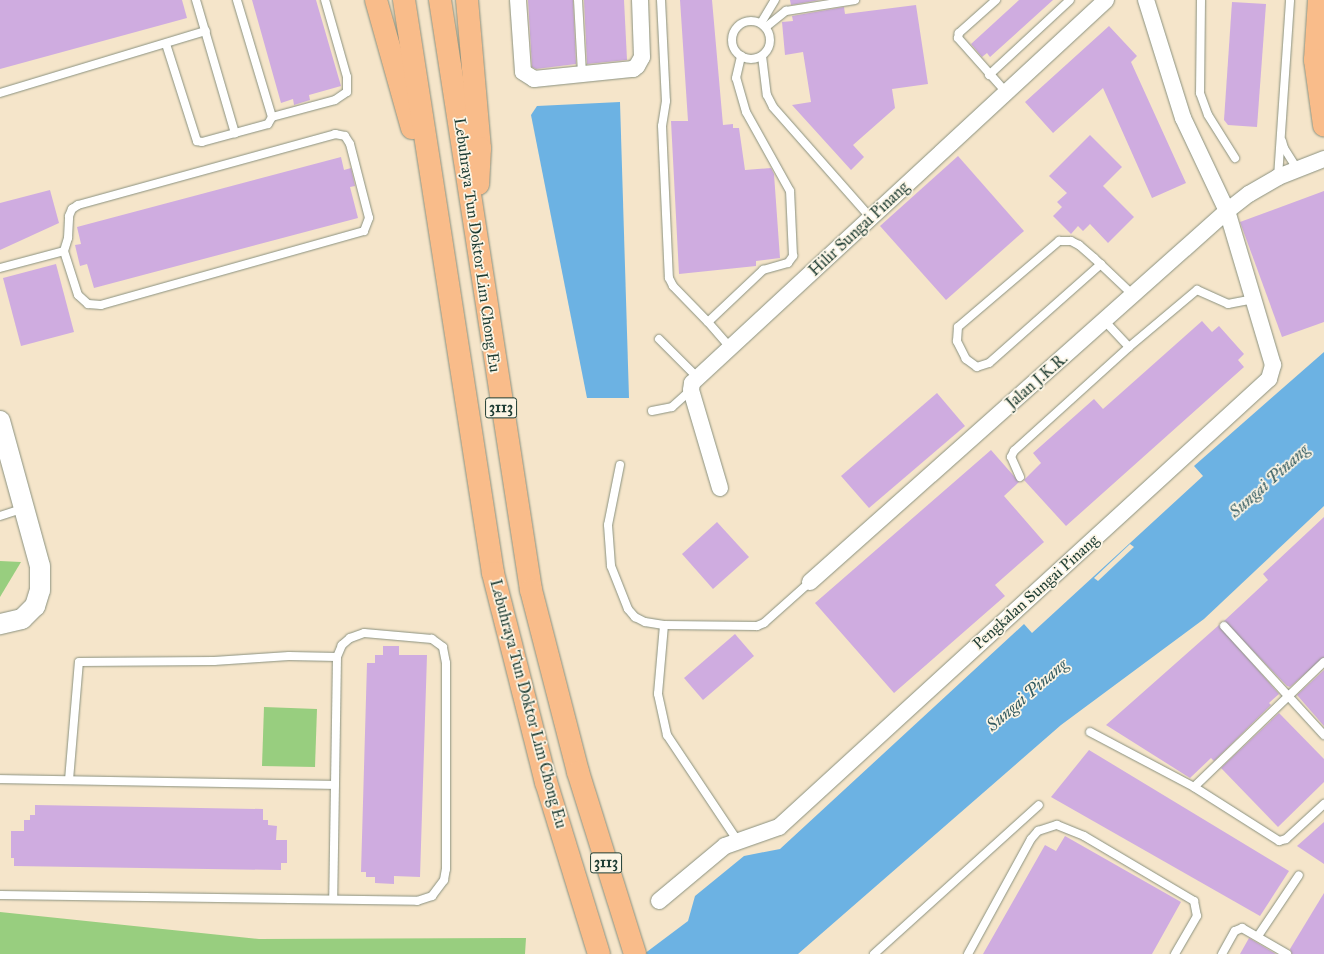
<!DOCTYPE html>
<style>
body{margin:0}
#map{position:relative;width:1324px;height:954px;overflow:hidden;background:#f5e5ca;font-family:"IM FELL Great Primer",serif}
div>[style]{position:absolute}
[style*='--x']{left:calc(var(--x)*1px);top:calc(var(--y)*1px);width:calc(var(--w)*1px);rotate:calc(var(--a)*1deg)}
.green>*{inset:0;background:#98ce7f}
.water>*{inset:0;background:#6cb2e3}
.pier>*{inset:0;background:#f5e5ca}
.building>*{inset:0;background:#cface0}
.roads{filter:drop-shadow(0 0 1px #8a917f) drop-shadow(0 0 1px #8a917f)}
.service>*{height:8px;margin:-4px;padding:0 4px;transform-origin:4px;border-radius:4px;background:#fff}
.service>.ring{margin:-4px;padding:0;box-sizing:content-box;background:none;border:8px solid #fff;border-radius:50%}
.minor>*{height:16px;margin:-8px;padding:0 8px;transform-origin:8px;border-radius:8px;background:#fff}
.tertiary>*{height:20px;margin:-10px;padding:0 10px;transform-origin:10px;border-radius:10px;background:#fff}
.primary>*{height:22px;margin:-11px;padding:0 11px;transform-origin:11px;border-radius:11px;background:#f9bc8a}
.trunk>*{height:22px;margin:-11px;padding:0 11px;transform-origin:11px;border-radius:11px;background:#f9bc8a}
span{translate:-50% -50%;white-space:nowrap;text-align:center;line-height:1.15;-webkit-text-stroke:3.5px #fcf5e5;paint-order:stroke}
.shield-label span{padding:1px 3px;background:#fcf5e5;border:1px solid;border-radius:3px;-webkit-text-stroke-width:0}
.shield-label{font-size:15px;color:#1f3d34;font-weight:700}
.street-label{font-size:16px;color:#1f3d34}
.water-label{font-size:17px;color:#325a60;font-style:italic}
</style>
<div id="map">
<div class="green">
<div style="clip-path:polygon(0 561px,21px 562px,0 597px)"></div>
<div style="clip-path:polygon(264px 707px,317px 709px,315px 767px,262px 766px)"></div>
<div style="clip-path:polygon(0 912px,259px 939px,526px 938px,525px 954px,0 954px)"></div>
</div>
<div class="water">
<div style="clip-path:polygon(620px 102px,629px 398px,587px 398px,531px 115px,537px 106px)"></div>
<div style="clip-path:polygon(1324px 352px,1324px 506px,1204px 619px,1061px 725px,798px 954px,644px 954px,688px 921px,695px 896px,744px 856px,780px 849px,1024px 624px,1032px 633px,1203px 476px,1194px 466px)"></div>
</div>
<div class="pier">
<div style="clip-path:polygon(1130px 544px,1134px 547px,1098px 581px,1094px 578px)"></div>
</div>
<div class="building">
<div style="clip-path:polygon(0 0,182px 0,187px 18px,0 69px)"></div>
<div style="clip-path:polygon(252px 0,316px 0,341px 86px,309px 95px,310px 100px,294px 105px,293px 99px,281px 103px)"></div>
<div style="clip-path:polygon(528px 0,573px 0,576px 64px,536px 69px,532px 67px)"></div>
<div style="clip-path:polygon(584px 0,624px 0,627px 60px,587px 64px)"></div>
<div style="clip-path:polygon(680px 0,712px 0,723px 125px,733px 124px,733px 128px,739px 128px,745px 170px,771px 168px,774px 174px,780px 258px,756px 261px,756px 266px,679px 274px,671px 121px,688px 121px)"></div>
<div style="clip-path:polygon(790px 0,820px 0,791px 5px)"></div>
<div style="clip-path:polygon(1019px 0,1053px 0,990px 57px,987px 53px,982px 57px,971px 44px)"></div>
<div style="clip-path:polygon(1232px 2px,1266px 4px,1257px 127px,1228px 125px,1224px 120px)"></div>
<div style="clip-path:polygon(916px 5px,928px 84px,892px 89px,895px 108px,853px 145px,864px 157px,851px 170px,792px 105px,811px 102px,803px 52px,785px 55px,782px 22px,793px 21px,792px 16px,844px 7px,845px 14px)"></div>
<div style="clip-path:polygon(1109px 26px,1137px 56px,1131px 62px,1186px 183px,1152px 198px,1103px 88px,1053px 133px,1025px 102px)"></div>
<div style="clip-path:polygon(1090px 135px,1122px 167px,1103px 186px,1134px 217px,1108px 243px,1090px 224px,1083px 231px,1078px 226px,1071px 234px,1053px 216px,1062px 207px,1057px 202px,1067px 193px,1049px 176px)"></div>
<div style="clip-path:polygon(958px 156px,1024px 231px,946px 300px,880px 226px)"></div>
<div style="clip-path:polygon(341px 157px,344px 170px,351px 168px,355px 186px,350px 187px,358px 218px,94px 288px,87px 264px,80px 266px,75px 245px,81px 244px,77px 227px)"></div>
<div style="clip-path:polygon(50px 190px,59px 223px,0 250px,0 203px)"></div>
<div style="clip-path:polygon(1324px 191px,1324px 322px,1282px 337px,1240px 222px)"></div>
<div style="clip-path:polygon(56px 264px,74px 332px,21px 346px,3px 278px)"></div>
<div style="clip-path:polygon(1202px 321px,1212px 332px,1219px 326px,1244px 354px,1238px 360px,1244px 367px,1066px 526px,1024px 480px,1041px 463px,1033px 453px,1094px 399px,1103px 409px)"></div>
<div style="clip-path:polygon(937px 393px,965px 426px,869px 508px,841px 476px)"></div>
<div style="clip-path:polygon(991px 450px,1019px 482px,1004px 496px,1044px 542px,995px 585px,1005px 596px,894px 693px,815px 603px)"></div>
<div style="clip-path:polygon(1324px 517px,1324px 657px,1290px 687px,1287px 686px,1224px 621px,1268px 580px,1263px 574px)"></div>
<div style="clip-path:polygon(717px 522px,749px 557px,713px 589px,682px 554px)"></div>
<div style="clip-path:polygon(1219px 625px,1279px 694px,1269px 703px,1271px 705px,1214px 761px,1211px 758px,1190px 778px,1106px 725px)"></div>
<div style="clip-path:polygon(735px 634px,754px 656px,703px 700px,684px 678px)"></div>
<div style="clip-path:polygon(383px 646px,399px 646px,399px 655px,427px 655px,420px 877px,394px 876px,394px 884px,375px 883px,375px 877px,366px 877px,366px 872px,361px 872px,367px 663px,375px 663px,375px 655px,383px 655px)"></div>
<div style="clip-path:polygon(1324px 670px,1324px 726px,1297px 695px)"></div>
<div style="clip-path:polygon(1279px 713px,1324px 759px,1324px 782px,1278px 827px,1221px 768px)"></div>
<div style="clip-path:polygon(1089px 750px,1289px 871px,1260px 916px,1051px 797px)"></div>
<div style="clip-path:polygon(35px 805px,263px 809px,263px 820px,268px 820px,268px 825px,277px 826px,276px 840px,287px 840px,287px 863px,281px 863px,281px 870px,14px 866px,14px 858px,11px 858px,11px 831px,24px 831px,24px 820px,30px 820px,30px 815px,35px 815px)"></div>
<div style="clip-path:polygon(1324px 822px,1324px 864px,1297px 846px)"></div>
<div style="clip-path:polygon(1065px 836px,1181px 902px,1152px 954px,983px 954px,1045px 845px,1056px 851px)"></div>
<div style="clip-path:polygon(1324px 893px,1324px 954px,1292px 954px,1290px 949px)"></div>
<div style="clip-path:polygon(1249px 938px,1276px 954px,1240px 954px)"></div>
</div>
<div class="roads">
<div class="service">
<div style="--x:196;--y:0;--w:139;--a:73.7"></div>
<div style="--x:578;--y:0;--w:74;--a:86.9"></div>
<div style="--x:661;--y:0;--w:101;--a:87.2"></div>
<div style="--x:666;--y:101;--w:25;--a:99"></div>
<div style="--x:662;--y:126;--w:152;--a:87.4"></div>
<div style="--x:669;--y:278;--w:9;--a:63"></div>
<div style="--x:673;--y:286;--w:50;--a:45.8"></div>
<div style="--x:708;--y:322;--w:76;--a:-43.4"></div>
<div style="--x:763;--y:270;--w:26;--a:-16"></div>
<div style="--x:788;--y:263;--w:9;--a:-54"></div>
<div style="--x:793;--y:256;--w:65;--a:-92.6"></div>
<div style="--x:790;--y:191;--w:90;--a:-119.1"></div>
<div style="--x:746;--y:112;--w:35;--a:-106"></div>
<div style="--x:736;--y:78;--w:23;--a:-77"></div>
<div style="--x:996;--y:0;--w:50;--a:138.3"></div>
<div style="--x:959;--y:33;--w:5;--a:101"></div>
<div style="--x:958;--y:38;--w:72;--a:48.4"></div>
<div style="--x:1201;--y:0;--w:93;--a:90.6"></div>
<div style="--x:1200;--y:93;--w:23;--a:70"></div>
<div style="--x:1208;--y:115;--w:51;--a:57.9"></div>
<div class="ring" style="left:732px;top:21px;width:30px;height:30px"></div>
<div style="--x:761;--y:23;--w:27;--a:-59"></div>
<div style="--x:766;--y:27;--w:26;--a:-39"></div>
<div style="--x:786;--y:11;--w:70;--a:-9.1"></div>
<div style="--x:166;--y:44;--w:102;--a:72.3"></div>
<div style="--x:197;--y:141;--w:5;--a:11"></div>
<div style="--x:202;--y:142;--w:68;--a:-15.3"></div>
<div style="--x:268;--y:124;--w:8;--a:-60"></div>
<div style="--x:272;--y:117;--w:122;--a:-106.7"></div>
<div style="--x:762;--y:56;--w:39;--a:83"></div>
<div style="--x:767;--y:95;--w:13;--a:63"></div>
<div style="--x:773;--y:107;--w:148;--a:48.6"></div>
<div style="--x:989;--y:75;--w:110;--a:-42.8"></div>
<div style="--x:0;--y:93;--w:215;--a:-16.8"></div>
<div style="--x:272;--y:117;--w:65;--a:-15.1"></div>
<div style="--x:335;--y:100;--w:14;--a:-34"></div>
<div style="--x:347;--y:92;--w:15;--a:-90"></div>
<div style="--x:347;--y:77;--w:80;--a:-105.9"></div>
<div style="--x:335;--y:134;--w:10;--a:11"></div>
<div style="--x:345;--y:136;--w:9;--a:58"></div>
<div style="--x:350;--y:144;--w:76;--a:75.6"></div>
<div style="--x:369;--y:218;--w:14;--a:111"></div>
<div style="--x:364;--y:231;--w:273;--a:164.3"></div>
<div style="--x:101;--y:305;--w:13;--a:-176"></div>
<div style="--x:88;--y:304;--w:13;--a:-138"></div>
<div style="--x:78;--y:295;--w:46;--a:-107.7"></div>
<div style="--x:64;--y:251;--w:14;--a:-73"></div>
<div style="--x:68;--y:238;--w:22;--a:-87"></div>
<div style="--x:69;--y:216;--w:8;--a:-67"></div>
<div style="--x:72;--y:209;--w:7;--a:-34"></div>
<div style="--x:78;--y:205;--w:267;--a:-15.4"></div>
<div style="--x:1282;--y:141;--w:7;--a:74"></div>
<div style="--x:1284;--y:148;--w:25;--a:58"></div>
<div style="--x:1278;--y:177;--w:177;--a:-86.1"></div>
<div style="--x:1101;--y:264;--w:149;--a:138.5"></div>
<div style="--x:989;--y:363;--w:13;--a:162"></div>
<div style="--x:977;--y:367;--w:14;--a:-144"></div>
<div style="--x:966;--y:359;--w:20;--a:-117"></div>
<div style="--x:957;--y:341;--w:14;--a:-86"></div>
<div style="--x:958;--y:327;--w:133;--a:-40.4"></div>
<div style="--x:1059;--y:241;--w:12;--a:0"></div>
<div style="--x:1071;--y:241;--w:9;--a:27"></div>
<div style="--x:1079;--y:245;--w:20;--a:41"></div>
<div style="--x:1094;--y:258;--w:54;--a:43.5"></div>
<div style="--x:0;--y:268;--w:66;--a:-14.9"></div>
<div style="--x:708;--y:322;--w:35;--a:49"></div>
<div style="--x:659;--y:339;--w:55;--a:45"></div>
<div style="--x:1129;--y:347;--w:89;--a:-40"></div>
<div style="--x:1197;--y:290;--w:34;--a:24"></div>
<div style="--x:1228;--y:304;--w:25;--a:-11"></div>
<div style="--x:652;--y:411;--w:20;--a:-11"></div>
<div style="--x:672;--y:407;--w:25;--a:-42"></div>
<div style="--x:620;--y:465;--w:61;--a:101.3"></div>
<div style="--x:608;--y:525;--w:41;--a:85.8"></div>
<div style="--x:611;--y:566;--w:46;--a:68.4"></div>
<div style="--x:628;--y:609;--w:11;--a:49"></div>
<div style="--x:635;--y:617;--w:11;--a:27"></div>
<div style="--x:645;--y:622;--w:19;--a:9"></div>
<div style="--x:664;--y:625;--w:93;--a:0.6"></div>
<div style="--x:757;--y:626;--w:8;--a:-23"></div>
<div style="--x:764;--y:623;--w:62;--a:-41.7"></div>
<div style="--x:1020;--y:477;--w:22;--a:-114"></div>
<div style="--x:1011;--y:457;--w:7;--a:-63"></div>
<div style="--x:1014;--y:451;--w:155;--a:-42.1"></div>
<div style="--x:1129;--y:347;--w:35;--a:-133"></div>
<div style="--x:0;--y:516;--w:25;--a:-18"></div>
<div style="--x:664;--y:625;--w:69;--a:95"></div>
<div style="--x:658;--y:694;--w:42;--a:77.6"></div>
<div style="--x:667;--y:735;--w:126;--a:56.3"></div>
<div style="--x:1224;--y:626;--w:148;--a:47.5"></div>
<div style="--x:1090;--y:732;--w:118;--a:27.9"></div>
<div style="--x:1194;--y:787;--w:101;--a:32.4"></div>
<div style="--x:1279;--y:841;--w:7;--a:-16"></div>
<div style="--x:1286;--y:839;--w:52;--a:-42.6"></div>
<div style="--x:0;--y:779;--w:335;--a:1"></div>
<div style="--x:69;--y:780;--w:118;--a:-85.2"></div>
<div style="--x:79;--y:662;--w:135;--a:-0.4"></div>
<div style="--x:214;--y:661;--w:75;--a:-3.8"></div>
<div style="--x:289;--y:656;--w:48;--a:1.2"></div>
<div style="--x:1194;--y:787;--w:180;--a:-43.9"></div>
<div style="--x:0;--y:895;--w:417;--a:0.8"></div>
<div style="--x:417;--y:901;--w:16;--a:-18"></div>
<div style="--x:432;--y:896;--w:20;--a:-53"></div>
<div style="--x:444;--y:880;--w:11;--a:-80"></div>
<div style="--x:446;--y:869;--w:206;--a:-90"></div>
<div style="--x:446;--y:663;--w:16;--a:-101"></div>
<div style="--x:443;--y:647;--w:14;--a:-144"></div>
<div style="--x:432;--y:639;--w:68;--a:-175"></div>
<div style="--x:364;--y:633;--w:15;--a:160"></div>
<div style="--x:350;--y:638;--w:11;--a:139"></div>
<div style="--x:342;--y:645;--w:13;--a:113"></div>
<div style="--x:337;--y:657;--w:242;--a:90.9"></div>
<div style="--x:1258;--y:936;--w:73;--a:-56.1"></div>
<div style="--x:874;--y:954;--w:222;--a:-42.1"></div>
<div style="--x:968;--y:954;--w:131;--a:-61.3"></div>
<div style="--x:1031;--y:839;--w:11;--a:-49"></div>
<div style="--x:1038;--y:831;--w:20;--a:-18"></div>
<div style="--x:1057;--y:825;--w:29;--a:22"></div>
<div style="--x:1084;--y:836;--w:128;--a:30.6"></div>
<div style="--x:1194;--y:901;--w:15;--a:79"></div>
<div style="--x:1197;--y:916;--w:44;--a:120.1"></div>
<div style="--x:1222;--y:954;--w:26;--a:-61"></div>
<div style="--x:1235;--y:931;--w:8;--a:-23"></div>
<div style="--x:1242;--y:928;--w:52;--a:30"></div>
</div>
<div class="minor">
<div style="--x:518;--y:0;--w:72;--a:86"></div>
<div style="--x:523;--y:72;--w:13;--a:32"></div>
<div style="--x:534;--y:79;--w:100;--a:-5.8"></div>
<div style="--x:633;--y:69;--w:5;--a:-37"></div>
<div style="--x:637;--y:66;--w:10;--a:-61"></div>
<div style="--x:642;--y:57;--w:57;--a:-92"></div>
<div style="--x:720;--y:488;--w:102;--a:-106.5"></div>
<div style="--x:691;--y:390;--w:7;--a:-82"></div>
<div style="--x:692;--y:383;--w:564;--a:-42.77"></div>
<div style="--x:810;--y:582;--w:558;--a:-41.66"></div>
<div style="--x:1227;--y:211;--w:28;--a:-38"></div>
<div style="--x:1249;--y:194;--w:34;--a:-30"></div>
<div style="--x:1278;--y:177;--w:49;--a:-21.4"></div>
<div style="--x:659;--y:901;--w:86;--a:-39.8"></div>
<div style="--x:725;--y:846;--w:57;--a:-19.4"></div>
<div style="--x:779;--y:827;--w:664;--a:-42.44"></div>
<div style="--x:1269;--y:379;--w:15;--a:-74"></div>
<div style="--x:1273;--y:365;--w:161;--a:-106.6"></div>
<div style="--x:1227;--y:211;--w:103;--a:-115.3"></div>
<div style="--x:1183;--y:118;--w:124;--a:-107.4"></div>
</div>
<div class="tertiary">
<div style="--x:0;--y:421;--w:150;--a:74.6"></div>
<div style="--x:40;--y:566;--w:24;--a:90"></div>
<div style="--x:40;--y:590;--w:17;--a:107"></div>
<div style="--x:35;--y:606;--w:18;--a:135"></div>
<div style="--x:22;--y:619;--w:23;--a:167"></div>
</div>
<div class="primary">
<div style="--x:1319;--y:0;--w:60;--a:93.8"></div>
<div style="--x:1315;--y:60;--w:66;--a:82.1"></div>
</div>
<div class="trunk">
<div style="--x:376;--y:0;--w:133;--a:74.3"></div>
<div style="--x:404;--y:0;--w:580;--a:81.17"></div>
<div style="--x:493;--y:573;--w:216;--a:75.8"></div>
<div style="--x:546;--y:782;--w:180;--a:72.9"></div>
<div style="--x:440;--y:0;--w:597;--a:81.23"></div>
<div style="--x:531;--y:590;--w:188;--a:75.5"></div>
<div style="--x:578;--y:772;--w:191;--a:72.6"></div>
<div style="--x:467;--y:0;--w:149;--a:85"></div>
<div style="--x:480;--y:148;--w:36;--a:93"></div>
</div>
</div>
<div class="shield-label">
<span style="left:501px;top:408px">3113</span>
<span style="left:606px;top:863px">3113</span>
</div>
<div class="street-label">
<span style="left:859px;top:229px;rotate:-43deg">Hilir Sungai Pinang</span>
<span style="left:477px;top:245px;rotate:82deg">Lebuhraya Tun Doktor Lim Chong Eu</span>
<span style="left:1037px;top:381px;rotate:-41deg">Jalan J.K.R.</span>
<span style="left:1036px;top:592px;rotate:-42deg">Pengkalan Sungai Pinang</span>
<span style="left:528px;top:704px;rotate:75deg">Lebuhraya Tun Doktor Lim Chong Eu</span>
</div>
<div class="water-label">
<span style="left:1269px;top:481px;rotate:-42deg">Sungai Pinang</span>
<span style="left:1027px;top:695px;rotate:-41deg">Sungai Pinang</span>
</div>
</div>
